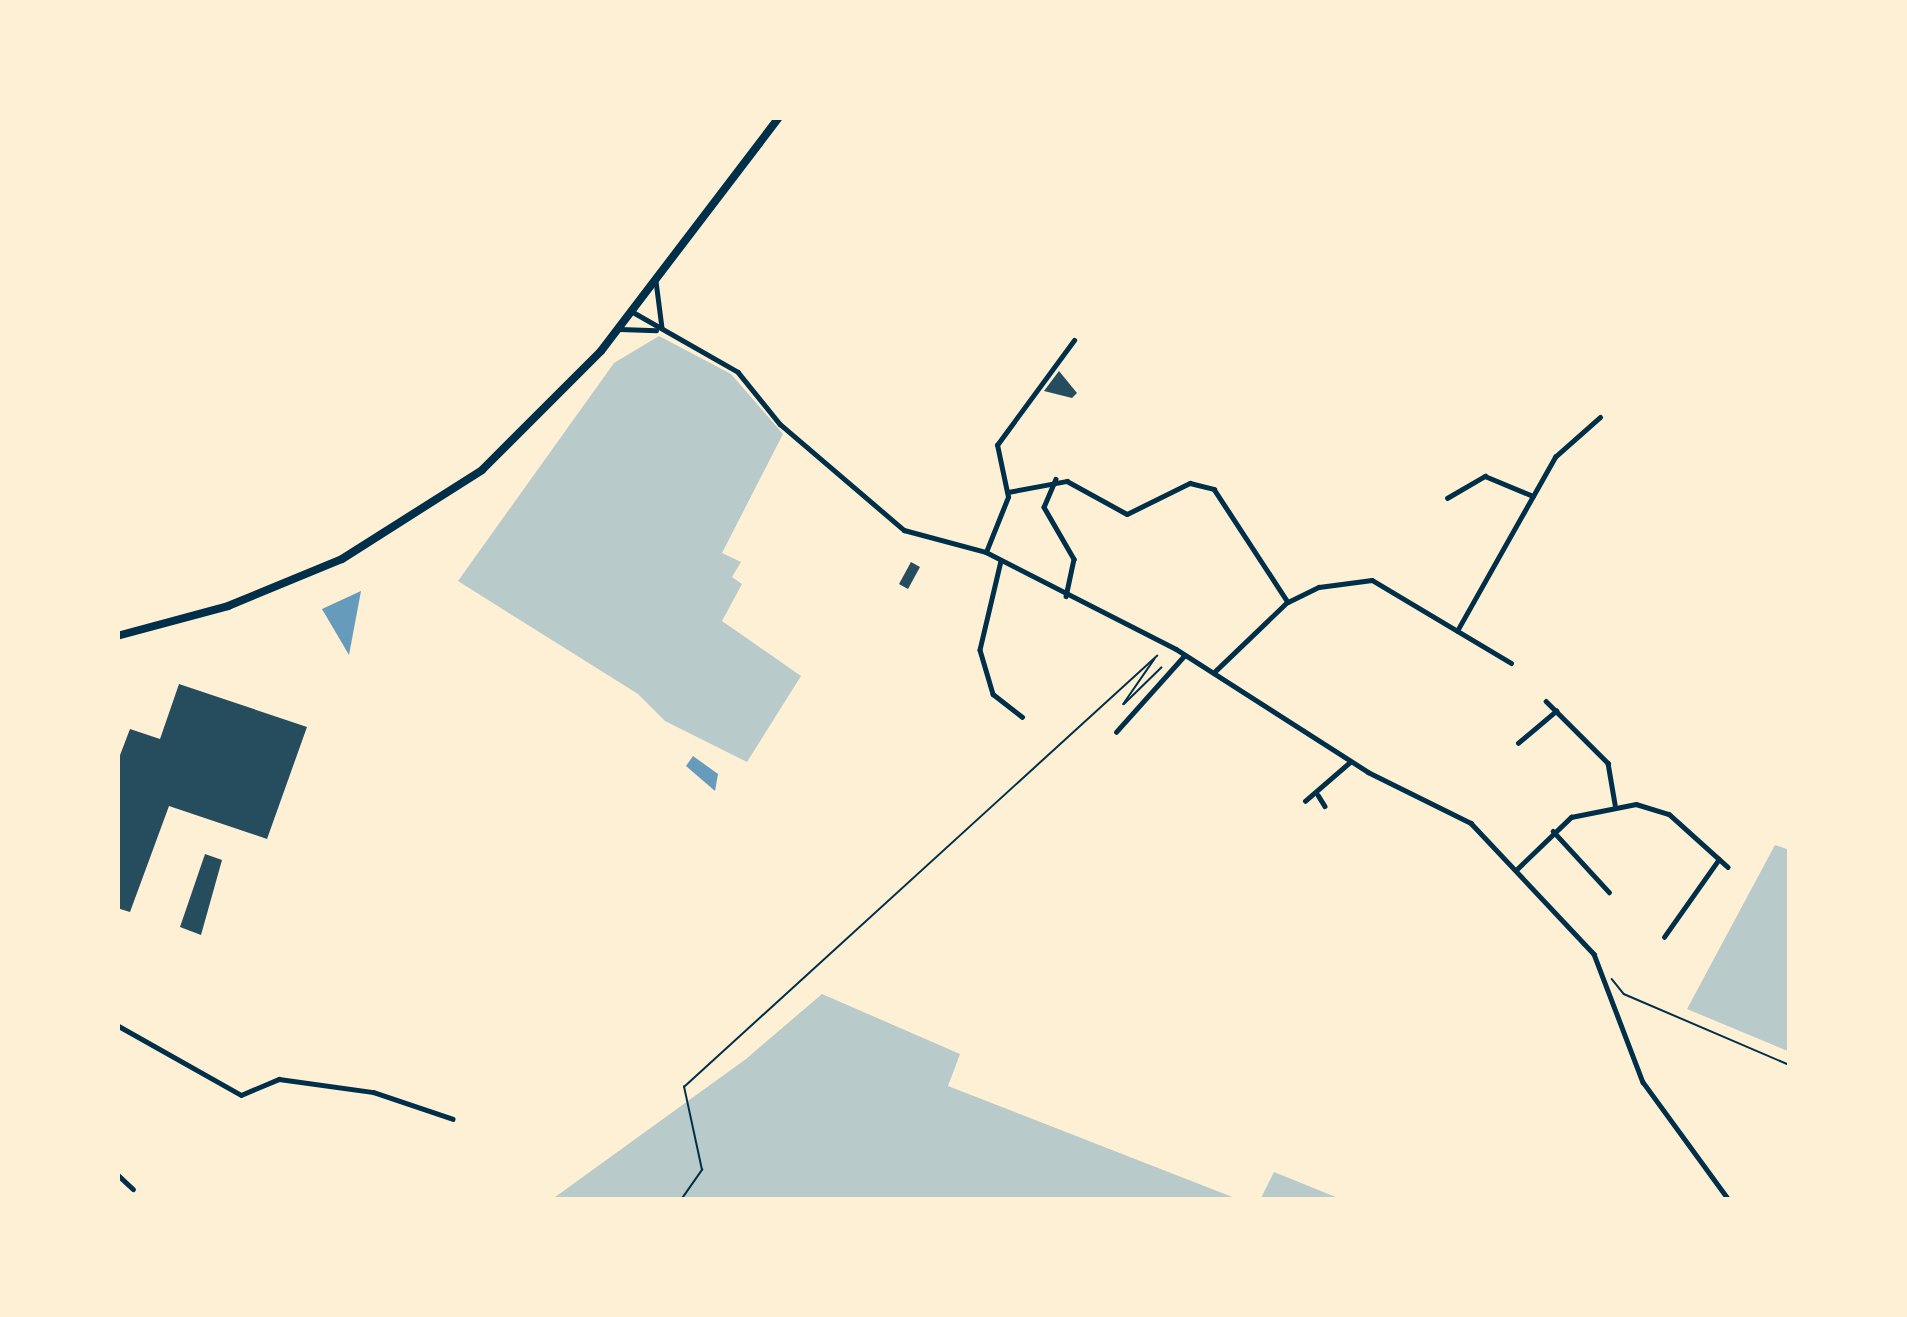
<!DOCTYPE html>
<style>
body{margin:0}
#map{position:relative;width:1907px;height:1317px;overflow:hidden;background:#fdf0d5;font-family:Mulish,sans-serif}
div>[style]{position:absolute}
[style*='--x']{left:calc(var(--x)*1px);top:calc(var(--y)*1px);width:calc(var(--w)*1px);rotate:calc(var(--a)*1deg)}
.green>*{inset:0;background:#b9caca}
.water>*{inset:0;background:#669bbc}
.building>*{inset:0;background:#264d5e}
.path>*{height:1.5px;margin:-0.75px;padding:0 0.75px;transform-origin:0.75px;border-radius:0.75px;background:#003049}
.minor>*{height:4.5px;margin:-2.25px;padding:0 2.25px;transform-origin:2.25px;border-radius:2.25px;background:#003049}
.tertiary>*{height:4.5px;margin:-2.25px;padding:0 2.25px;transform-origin:2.25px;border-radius:2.25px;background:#003049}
.trunk>*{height:8px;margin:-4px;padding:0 4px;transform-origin:4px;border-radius:4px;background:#003049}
span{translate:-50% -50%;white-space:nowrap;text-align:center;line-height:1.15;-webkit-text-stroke:9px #fdf0d5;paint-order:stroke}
.frame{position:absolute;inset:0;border:120px solid #fdf0d5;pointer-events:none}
</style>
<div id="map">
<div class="green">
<div style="clip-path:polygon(659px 336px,731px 374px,783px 434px,722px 553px,741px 562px,732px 577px,742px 584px,722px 621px,801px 676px,747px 762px,665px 721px,638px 694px,458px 581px,614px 363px)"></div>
<div style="clip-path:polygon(1775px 845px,1790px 850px,1790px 1052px,1687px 1009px)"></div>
<div style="clip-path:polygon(822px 994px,960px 1054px,948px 1086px,1240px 1200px,551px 1200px,746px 1059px)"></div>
<div style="clip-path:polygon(1274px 1172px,1343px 1200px,1260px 1200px)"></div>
</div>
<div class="water">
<div style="clip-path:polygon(361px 591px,349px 655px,322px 609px)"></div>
<div style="clip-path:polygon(693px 756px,718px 774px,715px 791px,686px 766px)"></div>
</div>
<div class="building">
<div style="clip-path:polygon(1059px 371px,1077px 393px,1072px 398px,1044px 391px)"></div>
<div style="clip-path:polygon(911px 562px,920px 567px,908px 589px,899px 584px)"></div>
<div style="clip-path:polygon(179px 684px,307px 727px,267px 839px,169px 806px,130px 912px,117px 908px,117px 763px,130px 729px,160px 739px)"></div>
<div style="clip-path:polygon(205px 854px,222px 860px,201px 935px,180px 927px)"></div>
</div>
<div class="path">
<div style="--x:1155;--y:659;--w:55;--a:124.6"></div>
<div style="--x:1124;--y:704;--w:52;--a:-44.2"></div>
<div style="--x:1612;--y:979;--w:19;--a:51"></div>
<div style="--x:1624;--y:994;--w:181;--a:23.2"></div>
<div style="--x:681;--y:1200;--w:37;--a:-55"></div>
<div style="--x:702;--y:1170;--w:85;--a:-102.2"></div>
<div style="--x:684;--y:1087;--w:640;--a:-42.34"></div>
</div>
<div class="minor">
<div style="--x:1056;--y:479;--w:30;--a:113"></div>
<div style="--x:1044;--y:507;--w:60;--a:60"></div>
<div style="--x:1074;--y:559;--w:38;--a:102"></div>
<div style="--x:1008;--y:492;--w:60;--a:-10.6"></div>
<div style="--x:1067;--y:481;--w:68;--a:28.8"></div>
<div style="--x:1127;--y:514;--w:70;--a:-26.2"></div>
<div style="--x:1190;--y:483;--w:25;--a:14"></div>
<div style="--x:1214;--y:489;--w:135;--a:56.8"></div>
<div style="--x:1288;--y:602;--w:100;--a:136.2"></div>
<div style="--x:1447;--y:498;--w:44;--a:-30.1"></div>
<div style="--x:1485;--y:476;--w:52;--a:22.6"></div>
<div style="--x:986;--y:552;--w:59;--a:-68.2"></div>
<div style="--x:1008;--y:497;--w:53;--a:-101.9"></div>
<div style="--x:997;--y:445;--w:130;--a:-53.7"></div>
<div style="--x:1001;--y:561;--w:91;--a:103.3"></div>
<div style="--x:980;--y:650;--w:46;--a:73.5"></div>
<div style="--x:993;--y:694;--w:37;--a:38"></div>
<div style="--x:1288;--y:602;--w:34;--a:-26"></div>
<div style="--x:1319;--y:587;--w:53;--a:-7.5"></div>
<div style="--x:1372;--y:580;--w:162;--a:30.8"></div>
<div style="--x:1457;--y:631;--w:200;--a:-60.6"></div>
<div style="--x:1555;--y:457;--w:60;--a:-41.6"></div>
<div style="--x:1546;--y:701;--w:88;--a:45"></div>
<div style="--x:1608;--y:763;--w:42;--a:80.3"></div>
<div style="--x:1116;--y:732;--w:102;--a:-48.2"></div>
<div style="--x:1518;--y:743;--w:50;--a:-40.1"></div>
<div style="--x:1318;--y:795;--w:13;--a:58"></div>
<div style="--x:1305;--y:801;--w:60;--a:-40.9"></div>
<div style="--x:1553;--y:831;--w:83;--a:47.4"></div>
<div style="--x:1517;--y:869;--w:75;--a:-43.9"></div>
<div style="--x:1571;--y:817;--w:66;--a:-11.3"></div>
<div style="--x:1636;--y:804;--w:34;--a:17"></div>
<div style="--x:1669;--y:814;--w:79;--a:41.9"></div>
<div style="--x:1664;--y:937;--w:95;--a:-54.8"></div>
<div style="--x:117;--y:1025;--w:142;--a:29.4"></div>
<div style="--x:241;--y:1095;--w:41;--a:-22.8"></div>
<div style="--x:279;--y:1079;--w:95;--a:7.9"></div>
<div style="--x:373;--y:1092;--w:84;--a:18.6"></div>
<div style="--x:117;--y:1174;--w:22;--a:43"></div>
</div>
<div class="tertiary">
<div style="--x:656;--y:281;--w:47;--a:82.7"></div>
<div style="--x:633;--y:312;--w:121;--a:29.7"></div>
<div style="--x:738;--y:372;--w:67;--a:51.1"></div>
<div style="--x:780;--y:424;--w:163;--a:40.5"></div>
<div style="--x:904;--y:530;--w:85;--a:15"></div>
<div style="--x:986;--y:552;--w:213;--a:27"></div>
<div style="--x:1176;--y:649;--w:228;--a:32.6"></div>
<div style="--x:1368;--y:772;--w:115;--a:26.3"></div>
<div style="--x:1471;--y:823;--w:180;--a:46.8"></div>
<div style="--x:1594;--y:954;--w:137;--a:69.1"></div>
<div style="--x:1643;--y:1082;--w:146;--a:53.9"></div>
<div style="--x:620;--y:329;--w:36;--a:2"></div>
</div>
<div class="trunk">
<div style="--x:117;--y:636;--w:115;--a:-15.1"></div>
<div style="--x:228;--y:606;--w:123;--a:-22.4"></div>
<div style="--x:342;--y:559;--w:166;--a:-32.4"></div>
<div style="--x:482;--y:470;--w:168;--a:-45"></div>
<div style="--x:601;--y:351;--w:294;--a:-52.7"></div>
</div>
<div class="frame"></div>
</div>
